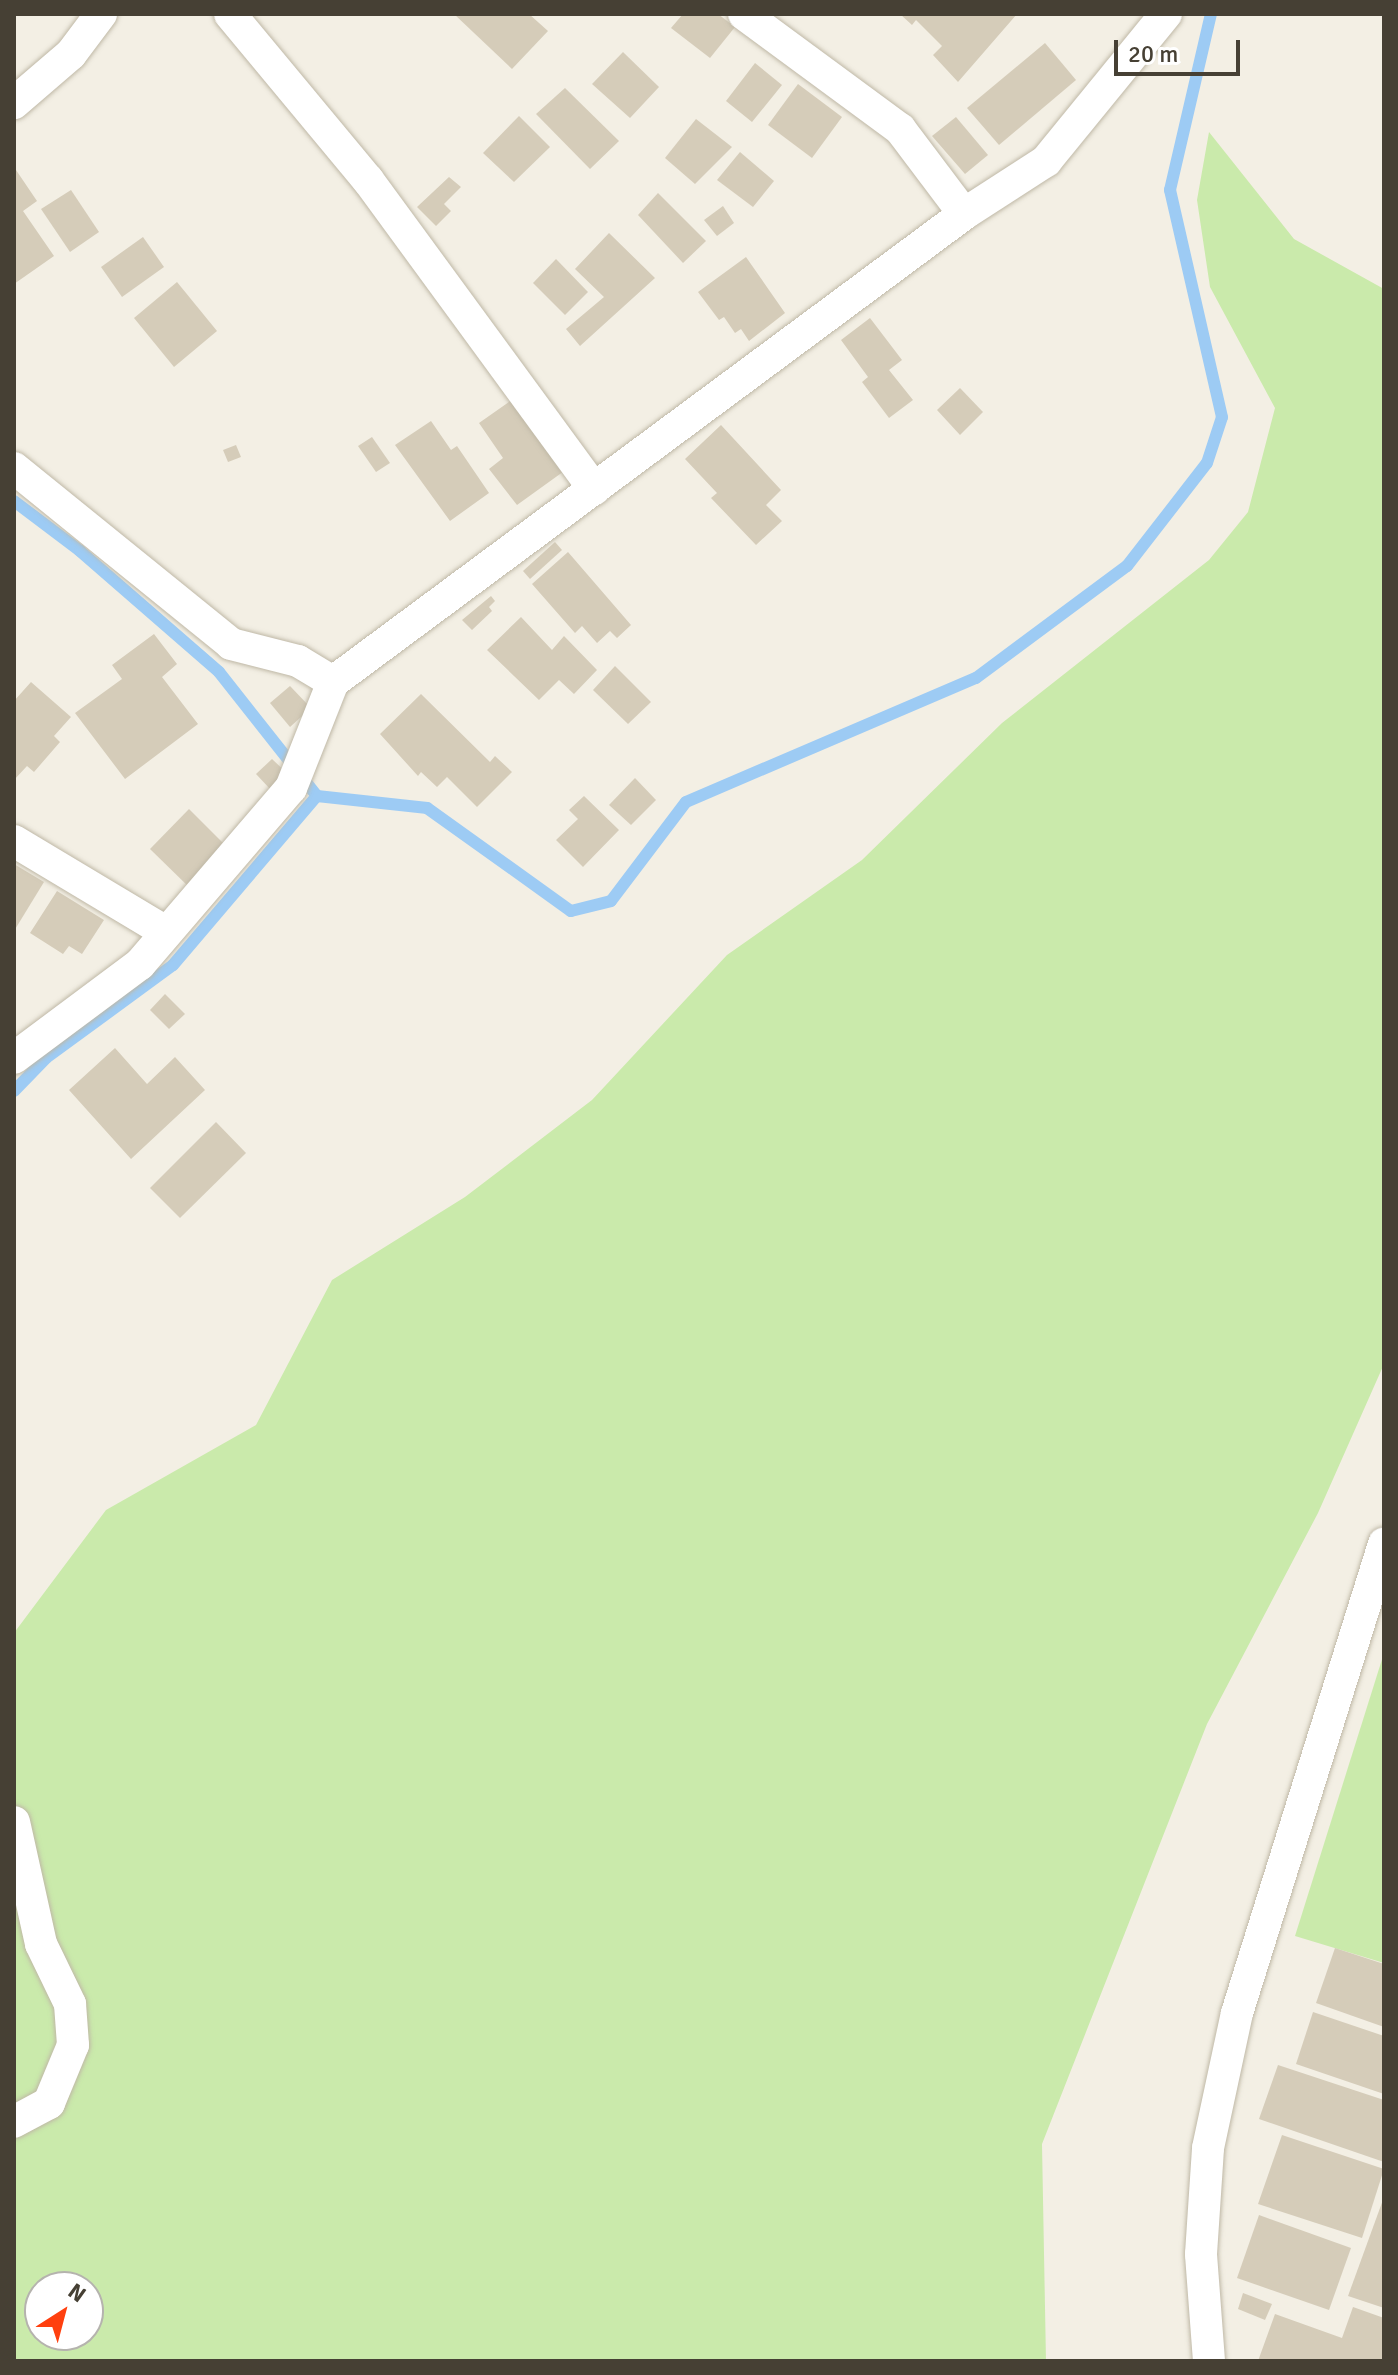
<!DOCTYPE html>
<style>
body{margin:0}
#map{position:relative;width:1398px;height:2375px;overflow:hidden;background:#f3efe4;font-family:Signika,sans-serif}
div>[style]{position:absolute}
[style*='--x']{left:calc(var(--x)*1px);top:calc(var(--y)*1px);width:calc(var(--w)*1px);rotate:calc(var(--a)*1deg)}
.green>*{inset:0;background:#caeaab}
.stream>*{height:12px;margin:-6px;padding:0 6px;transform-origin:6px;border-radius:6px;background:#9dcbf4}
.building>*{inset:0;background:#d5ccb9}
.roads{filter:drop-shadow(0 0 2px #bfb8a6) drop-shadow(0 0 2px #bfb8a6)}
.minor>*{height:32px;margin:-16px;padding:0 16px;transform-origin:16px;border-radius:16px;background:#fff}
span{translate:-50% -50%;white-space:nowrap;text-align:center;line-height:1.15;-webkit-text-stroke:6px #fff;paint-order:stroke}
.frame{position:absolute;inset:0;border:16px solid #464034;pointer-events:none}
.north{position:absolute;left:24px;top:2271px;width:80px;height:80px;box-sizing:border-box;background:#fff;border:2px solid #b5b3ae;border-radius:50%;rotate:36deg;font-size:22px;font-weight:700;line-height:32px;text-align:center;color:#464034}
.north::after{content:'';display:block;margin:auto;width:28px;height:36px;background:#ff400f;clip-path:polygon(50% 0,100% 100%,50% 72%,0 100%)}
.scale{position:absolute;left:1114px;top:40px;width:126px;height:36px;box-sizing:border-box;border:4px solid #464034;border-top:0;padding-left:10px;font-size:24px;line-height:28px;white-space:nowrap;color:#464034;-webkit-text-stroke:6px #fff;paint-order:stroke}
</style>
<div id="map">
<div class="green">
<div style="clip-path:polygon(evenodd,1209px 132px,1294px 239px,1384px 289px,1384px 1364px,1318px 1513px,1207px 1724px,1042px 2144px,1046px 2361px,14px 2361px,14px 1633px,106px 1510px,256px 1425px,332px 1280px,465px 1197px,592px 1100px,727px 955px,862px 860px,1002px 723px,1209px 560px,1248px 512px,1275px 408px,1210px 287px,1197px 200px,1209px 132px,40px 2287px,88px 2287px,88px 2335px,40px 2335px,40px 2287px)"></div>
<div style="clip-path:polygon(1384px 1653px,1384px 1963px,1295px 1936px)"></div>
</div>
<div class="stream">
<div style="--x:14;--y:501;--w:83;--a:37.1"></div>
<div style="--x:80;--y:551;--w:184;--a:41"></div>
<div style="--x:219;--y:672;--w:158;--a:51.7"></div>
<div style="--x:317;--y:796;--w:111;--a:6.2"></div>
<div style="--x:427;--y:808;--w:177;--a:35.6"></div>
<div style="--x:571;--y:911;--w:41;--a:-14"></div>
<div style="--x:611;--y:901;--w:124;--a:-52.9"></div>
<div style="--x:686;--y:802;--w:315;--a:-23.2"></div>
<div style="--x:976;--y:678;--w:188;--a:-36.6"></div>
<div style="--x:1127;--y:566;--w:130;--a:-52.2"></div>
<div style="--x:1207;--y:463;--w:48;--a:-71.9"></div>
<div style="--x:1222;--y:417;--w:233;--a:-102.9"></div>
<div style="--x:1170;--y:190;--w:181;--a:-76.9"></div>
<div style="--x:14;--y:1091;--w:46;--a:-45.9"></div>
<div style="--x:46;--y:1058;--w:157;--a:-36.2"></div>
<div style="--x:173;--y:965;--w:222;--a:-49.6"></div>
</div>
<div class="building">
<div style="clip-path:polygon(454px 14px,529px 14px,548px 31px,512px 69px)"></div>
<div style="clip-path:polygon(683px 14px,718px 14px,735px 27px,710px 58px,671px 28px)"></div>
<div style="clip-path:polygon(900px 14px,1017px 14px,958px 82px,933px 55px,942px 46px,916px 20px,912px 25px)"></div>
<div style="clip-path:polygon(1045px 43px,1076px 80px,999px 145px,967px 108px)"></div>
<div style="clip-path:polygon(623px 52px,659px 87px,630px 118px,592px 84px)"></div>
<div style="clip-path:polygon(755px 63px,782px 85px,752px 122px,726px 101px)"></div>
<div style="clip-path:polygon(798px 84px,842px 117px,812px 158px,768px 125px)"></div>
<div style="clip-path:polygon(565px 88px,619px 141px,590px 169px,536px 114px)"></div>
<div style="clip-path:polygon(519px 116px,550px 147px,514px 182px,483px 153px)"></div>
<div style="clip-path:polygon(956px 117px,988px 155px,965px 174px,932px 136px)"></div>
<div style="clip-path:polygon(696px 119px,732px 147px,695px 184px,665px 158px)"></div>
<div style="clip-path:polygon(740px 152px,774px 181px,753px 207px,717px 180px)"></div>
<div style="clip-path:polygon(16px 170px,37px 201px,23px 211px,54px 256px,14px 284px)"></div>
<div style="clip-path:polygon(449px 177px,461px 187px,444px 204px,451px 211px,436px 226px,417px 207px)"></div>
<div style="clip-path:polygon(71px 190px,99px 232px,70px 252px,41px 209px)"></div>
<div style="clip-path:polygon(658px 193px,706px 241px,683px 263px,638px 215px)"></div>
<div style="clip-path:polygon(723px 206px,734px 223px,717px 236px,704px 220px)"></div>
<div style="clip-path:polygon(609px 233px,655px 278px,580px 346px,566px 329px,604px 297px,575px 269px)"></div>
<div style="clip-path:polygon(143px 237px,164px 267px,122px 297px,101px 267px)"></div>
<div style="clip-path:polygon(746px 257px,785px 313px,749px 341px,741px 329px,735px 333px,724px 317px,719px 320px,698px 292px)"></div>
<div style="clip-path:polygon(556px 259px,588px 292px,565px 315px,533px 283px)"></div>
<div style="clip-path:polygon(177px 282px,217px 331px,174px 367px,134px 318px)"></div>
<div style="clip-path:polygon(870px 318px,902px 360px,889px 370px,913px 400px,889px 418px,862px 382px,868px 377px,841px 340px)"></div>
<div style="clip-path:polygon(960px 388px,983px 412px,960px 435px,937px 410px)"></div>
<div style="clip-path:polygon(516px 397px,567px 469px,517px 505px,489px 469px,503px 458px,479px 423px)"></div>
<div style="clip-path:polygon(431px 421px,451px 450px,457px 446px,489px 493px,450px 521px,395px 445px)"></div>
<div style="clip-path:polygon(721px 425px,781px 490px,766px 505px,782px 521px,756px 545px,711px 498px,717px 493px,685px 459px)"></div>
<div style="clip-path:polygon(372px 437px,390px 463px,376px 472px,358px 446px)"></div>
<div style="clip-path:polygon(236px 445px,241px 457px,228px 462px,223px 450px)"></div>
<div style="clip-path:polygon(555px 542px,562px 550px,530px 579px,523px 571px)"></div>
<div style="clip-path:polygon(568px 552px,631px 625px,617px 638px,610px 631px,597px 643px,582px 626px,575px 633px,532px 584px)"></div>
<div style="clip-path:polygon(491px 596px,495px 601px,489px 607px,492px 611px,472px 630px,462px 620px)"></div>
<div style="clip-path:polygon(521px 617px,552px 650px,564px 636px,597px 670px,574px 694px,559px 680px,539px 700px,487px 650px)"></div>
<div style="clip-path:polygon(154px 634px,177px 664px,162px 677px,198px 724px,125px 779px,75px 713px,122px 679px,112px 665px)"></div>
<div style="clip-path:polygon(615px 666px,651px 702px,628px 724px,593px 690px)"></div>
<div style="clip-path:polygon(31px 682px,71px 717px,54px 736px,60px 742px,34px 772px,27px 766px,14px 780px,14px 701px)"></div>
<div style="clip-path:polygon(290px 686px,311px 708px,290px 727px,270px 703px)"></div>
<div style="clip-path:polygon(421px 694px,490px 762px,495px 756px,512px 772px,477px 807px,447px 777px,437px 787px,421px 772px,418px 776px,380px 734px)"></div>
<div style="clip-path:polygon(272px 759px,288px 774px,271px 790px,256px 774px)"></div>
<div style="clip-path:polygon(635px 778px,656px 800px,631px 825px,609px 805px)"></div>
<div style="clip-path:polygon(584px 796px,619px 830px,583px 867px,556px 840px,578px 819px,569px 810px)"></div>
<div style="clip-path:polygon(189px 809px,232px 852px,193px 891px,150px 849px)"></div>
<div style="clip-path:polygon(14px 864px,44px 882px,14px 931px)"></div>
<div style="clip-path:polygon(57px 891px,104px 920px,82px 954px,69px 946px,63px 954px,30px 933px)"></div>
<div style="clip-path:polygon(165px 994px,185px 1014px,169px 1029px,150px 1010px)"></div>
<div style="clip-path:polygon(115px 1048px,147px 1084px,175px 1057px,205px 1090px,131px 1159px,69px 1090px)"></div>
<div style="clip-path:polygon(216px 1122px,246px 1153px,180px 1218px,150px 1188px)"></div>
<div style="clip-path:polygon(1335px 1948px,1384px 1964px,1384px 2027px,1316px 2003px)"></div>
<div style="clip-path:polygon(1313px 2012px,1384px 2036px,1384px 2094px,1296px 2064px)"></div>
<div style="clip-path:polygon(1278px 2065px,1384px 2100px,1384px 2162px,1259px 2119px)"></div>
<div style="clip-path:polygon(1282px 2135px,1384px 2169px,1362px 2238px,1258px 2204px)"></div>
<div style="clip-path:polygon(1384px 2197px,1384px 2308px,1348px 2296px)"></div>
<div style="clip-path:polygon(1259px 2215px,1351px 2248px,1329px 2310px,1237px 2278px)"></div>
<div style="clip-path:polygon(1243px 2293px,1272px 2304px,1265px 2320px,1238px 2309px)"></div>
<div style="clip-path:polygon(1353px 2307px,1384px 2318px,1384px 2361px,1258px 2361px,1275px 2314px,1342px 2338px)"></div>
</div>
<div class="roads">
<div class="minor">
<div style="--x:230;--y:14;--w:216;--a:50.3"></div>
<div style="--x:368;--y:180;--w:383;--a:53.8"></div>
<div style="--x:744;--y:14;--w:194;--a:36.4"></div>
<div style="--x:900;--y:129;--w:106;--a:53"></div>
<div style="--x:14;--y:103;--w:75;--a:-40.7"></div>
<div style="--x:71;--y:54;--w:50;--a:-53.1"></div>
<div style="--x:14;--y:468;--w:279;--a:39"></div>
<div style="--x:231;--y:644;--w:69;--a:14.2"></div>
<div style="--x:298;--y:661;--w:41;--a:31"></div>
<div style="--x:14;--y:841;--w:177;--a:30.9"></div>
<div style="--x:14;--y:1058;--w:157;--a:-36.7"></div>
<div style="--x:140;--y:964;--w:232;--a:-49.4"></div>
<div style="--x:291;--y:788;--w:114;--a:-68.4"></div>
<div style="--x:333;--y:682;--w:786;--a:-36.56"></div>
<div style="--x:964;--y:214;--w:98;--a:-32.9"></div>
<div style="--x:1046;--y:161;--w:190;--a:-50.8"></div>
<div style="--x:14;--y:1822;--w:125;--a:77.5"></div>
<div style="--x:41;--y:1944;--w:67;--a:64.2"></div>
<div style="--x:70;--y:2004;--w:41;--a:85.8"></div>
<div style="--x:73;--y:2045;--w:63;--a:112.5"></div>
<div style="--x:49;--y:2103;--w:40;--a:152"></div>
<div style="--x:1209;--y:2361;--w:107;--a:-94.3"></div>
<div style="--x:1201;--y:2254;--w:106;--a:-86.2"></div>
<div style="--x:1208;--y:2148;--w:138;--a:-77.9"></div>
<div style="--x:1237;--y:2013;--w:492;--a:-72.6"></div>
</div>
</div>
<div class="frame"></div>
<div class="north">N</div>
<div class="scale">20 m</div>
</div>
